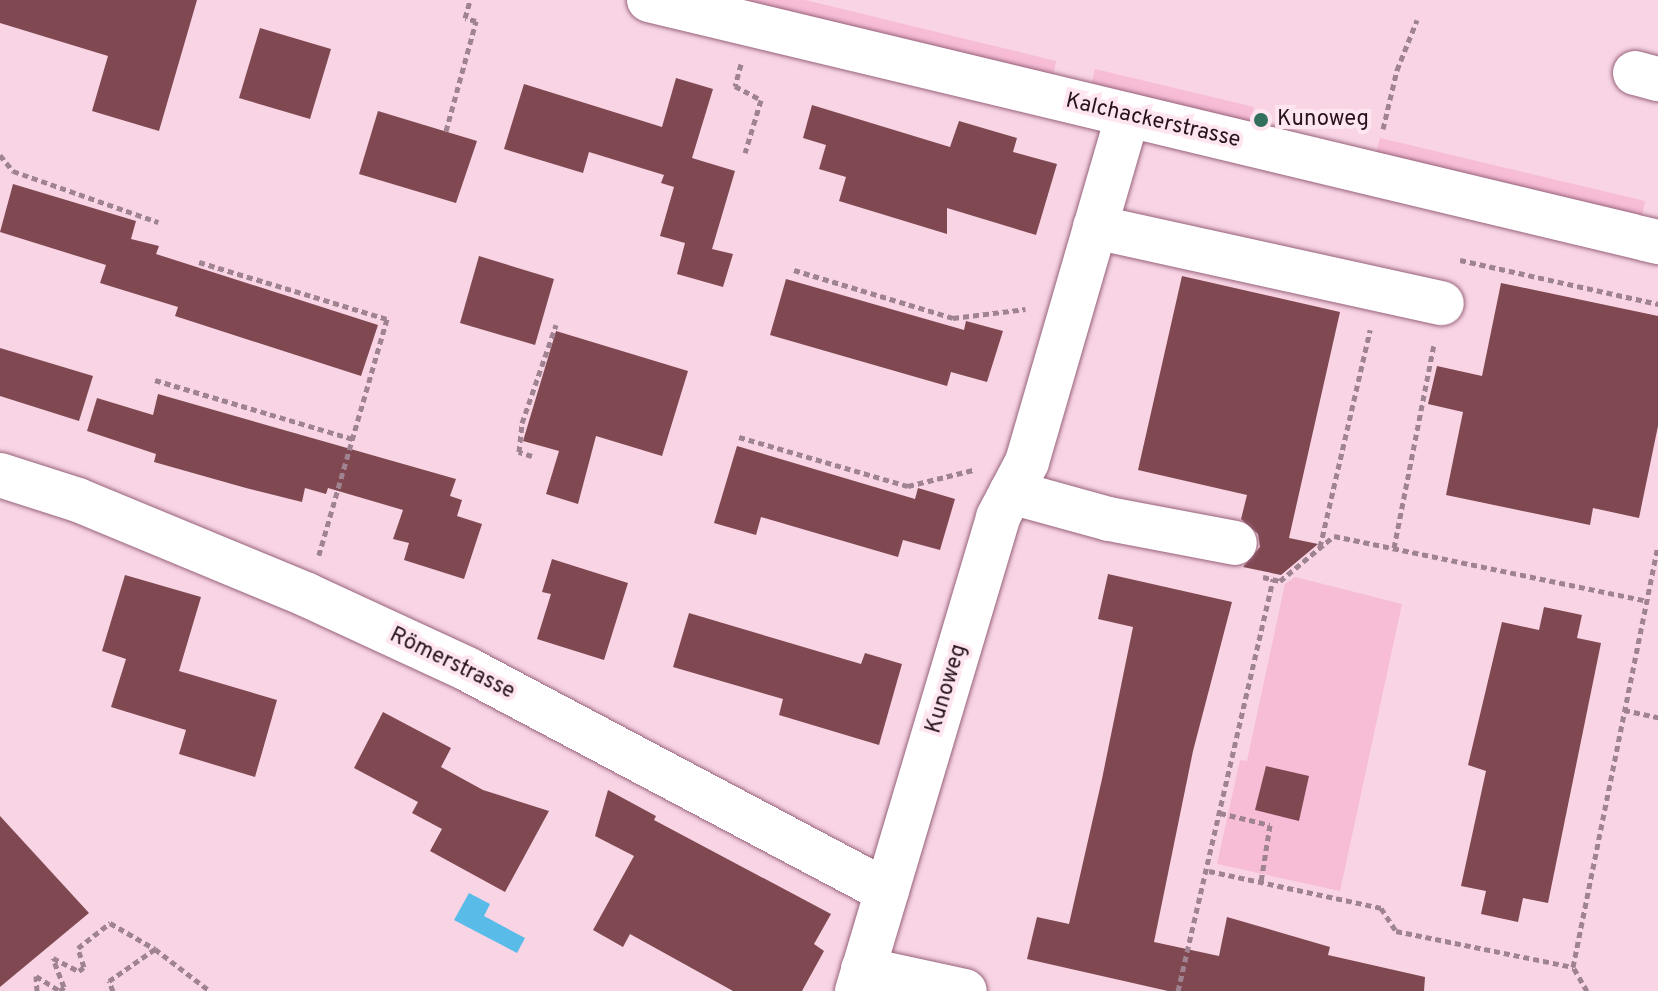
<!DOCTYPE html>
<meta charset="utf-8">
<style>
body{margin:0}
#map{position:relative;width:1658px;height:991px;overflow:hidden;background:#f8d4e4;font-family:Overpass,sans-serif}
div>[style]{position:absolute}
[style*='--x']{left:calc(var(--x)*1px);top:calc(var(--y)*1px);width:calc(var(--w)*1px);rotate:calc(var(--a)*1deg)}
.green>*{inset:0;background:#f7bcd6}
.water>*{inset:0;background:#59bbe7}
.building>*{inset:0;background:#804952}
.path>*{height:5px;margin-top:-2.5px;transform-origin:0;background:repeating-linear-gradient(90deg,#a08390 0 6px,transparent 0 10px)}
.roads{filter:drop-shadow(0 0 2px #97627b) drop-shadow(0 0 2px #97627b)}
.minor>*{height:44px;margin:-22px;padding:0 22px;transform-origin:22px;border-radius:22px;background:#fff}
.dots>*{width:22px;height:22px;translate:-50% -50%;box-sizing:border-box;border:4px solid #fee5ef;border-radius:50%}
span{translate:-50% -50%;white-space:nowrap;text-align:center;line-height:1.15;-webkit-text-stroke:8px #fee5ef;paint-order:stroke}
.poi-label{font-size:22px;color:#27131d}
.left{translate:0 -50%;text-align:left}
.street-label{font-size:22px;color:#27131d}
</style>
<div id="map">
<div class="green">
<div style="clip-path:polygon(738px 0,805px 0,1056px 61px,1053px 76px)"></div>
<div style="clip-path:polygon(1095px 69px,1254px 107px,1250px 124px,1091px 86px)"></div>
<div style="clip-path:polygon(1380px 138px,1645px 201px,1642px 217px,1376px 153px)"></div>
<div style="clip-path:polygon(1295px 577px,1402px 604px,1340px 891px,1217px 864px,1240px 760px,1247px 761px,1285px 584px)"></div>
</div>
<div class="water">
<div style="clip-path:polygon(469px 893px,490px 904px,484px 916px,525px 938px,517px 953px,454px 920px)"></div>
</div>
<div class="building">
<div style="clip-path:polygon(0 0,197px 0,159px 131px,92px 111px,108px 56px,0 23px)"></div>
<div style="clip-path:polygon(260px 28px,331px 49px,310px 119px,239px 98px)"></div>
<div style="clip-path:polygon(676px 78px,713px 89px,692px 158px,735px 171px,712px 249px,733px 254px,723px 287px,677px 274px,685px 243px,660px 236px,674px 187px,661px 183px,664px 175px,589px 152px,583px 173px,504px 149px,524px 84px,662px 127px)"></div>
<div style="clip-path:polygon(812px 105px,950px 147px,959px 121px,1017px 138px,1013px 152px,1057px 164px,1036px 235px,947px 208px,947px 234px,839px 201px,846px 177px,819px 169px,826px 145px,803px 138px)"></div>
<div style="clip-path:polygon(378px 111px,477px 141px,456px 203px,359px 174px)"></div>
<div style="clip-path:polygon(13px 184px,136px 221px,131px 239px,159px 246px,156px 254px,378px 325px,361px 376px,175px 316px,178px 307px,100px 283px,106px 265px,0 232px)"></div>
<div style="clip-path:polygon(479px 256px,554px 279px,535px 345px,460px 323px)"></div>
<div style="clip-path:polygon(1182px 276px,1340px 312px,1289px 538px,1318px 544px,1281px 575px,1243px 567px,1260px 547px,1258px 534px,1241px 519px,1247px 495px,1138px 470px)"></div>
<div style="clip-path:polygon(786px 279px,964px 330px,966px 321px,1003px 331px,987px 382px,951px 372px,947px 386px,770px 335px)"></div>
<div style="clip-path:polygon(1501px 283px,1658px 316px,1658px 426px,1639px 518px,1593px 508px,1590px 525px,1446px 495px,1463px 412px,1428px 404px,1437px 366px,1482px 376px)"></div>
<div style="clip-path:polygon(556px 331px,688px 371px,662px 456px,596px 436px,578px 504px,546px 494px,559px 451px,523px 441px)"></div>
<div style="clip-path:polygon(0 348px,93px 376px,79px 421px,0 396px)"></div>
<div style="clip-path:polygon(158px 394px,456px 479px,450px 496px,462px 500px,457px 516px,482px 524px,464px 579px,404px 560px,409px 543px,393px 539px,403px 510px,328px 488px,326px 494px,305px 488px,302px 502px,246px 488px,154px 462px,156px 454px,87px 431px,97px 398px,153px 415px)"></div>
<div style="clip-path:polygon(737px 446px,915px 499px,918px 488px,955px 499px,940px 550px,903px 540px,898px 557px,761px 517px,756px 535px,714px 523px)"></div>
<div style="clip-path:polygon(552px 559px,628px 583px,604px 660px,537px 639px,551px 594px,542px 592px)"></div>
<div style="clip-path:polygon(1108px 574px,1232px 602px,1193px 751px,1154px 942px,1219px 956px,1227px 917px,1330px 947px,1328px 955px,1425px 977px,1424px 991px,1168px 991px,1027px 959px,1037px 917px,1069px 924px,1102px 779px,1133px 627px,1098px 619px)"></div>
<div style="clip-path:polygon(125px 575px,201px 597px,179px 671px,277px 700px,255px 777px,179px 754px,186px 730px,111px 707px,126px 659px,102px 651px)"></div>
<div style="clip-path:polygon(1544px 607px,1582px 615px,1577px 638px,1601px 643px,1548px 903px,1523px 898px,1518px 922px,1481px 914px,1486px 891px,1461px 886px,1486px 771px,1468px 765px,1502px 622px,1539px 630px)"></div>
<div style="clip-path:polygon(689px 613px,861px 664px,865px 653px,902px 664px,879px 745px,779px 715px,783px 699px,673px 667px)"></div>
<div style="clip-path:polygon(383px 712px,451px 748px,441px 767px,483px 790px,549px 811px,505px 892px,430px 851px,442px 829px,412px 813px,418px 802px,354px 768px)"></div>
<div style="clip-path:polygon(1266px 766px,1309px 776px,1299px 821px,1255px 810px)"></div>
<div style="clip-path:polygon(608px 790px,656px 816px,654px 820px,831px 914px,814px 944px,824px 951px,802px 991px,733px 991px,630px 934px,623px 947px,593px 930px,634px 856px,595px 836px)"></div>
<div style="clip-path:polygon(0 816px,89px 913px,0 987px)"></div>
</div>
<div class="path">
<div style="--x:741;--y:64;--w:23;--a:105"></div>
<div style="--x:735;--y:86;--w:30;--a:28"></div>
<div style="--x:761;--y:100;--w:55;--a:106.8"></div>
<div style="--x:1383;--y:129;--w:61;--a:-76.7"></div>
<div style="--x:1397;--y:70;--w:54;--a:-68.2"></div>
<div style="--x:446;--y:131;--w:114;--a:-74.7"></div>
<div style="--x:476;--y:21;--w:11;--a:-165"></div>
<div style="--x:465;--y:18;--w:19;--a:-74"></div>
<div style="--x:0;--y:155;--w:21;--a:51"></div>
<div style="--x:13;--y:171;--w:154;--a:19.4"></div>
<div style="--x:1460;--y:260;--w:203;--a:12.5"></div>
<div style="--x:199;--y:262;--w:196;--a:16.9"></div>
<div style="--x:387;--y:319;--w:246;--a:106.1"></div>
<div style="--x:794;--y:270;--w:166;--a:16.8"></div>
<div style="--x:953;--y:318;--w:73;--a:-7.1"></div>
<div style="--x:155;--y:380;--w:207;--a:16.6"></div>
<div style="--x:739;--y:437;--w:176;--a:16.2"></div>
<div style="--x:908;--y:486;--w:67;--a:-13.8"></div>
<div style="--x:532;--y:456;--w:14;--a:-163"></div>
<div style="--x:519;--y:452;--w:29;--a:-84"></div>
<div style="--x:522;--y:423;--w:104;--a:-70.9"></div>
<div style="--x:1320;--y:547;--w:223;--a:-77"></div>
<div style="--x:1394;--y:548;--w:208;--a:-78.9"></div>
<div style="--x:1263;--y:577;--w:17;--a:13"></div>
<div style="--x:1280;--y:581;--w:70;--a:-39.8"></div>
<div style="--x:1334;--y:536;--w:320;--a:11.7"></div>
<div style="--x:1624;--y:710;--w:35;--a:12"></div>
<div style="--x:1220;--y:813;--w:51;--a:13.5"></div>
<div style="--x:1270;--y:825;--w:58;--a:99"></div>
<div style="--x:1209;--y:871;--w:176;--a:12.1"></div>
<div style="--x:1381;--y:908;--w:27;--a:57"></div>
<div style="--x:1396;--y:931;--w:181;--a:11.5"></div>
<div style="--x:37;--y:991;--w:15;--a:-94"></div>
<div style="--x:36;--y:976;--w:28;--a:32"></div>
<div style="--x:60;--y:991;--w:6;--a:-45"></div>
<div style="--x:64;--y:987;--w:31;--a:-111"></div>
<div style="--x:53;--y:958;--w:29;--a:27"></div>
<div style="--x:79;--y:971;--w:6;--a:-39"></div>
<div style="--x:84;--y:967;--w:20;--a:-108"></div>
<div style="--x:78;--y:948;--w:41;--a:-38"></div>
<div style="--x:110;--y:923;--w:52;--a:30"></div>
<div style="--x:155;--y:949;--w:69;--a:37.4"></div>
<div style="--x:113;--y:991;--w:11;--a:-112"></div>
<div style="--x:109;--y:981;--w:56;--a:-34.8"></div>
<div style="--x:1178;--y:991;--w:423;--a:-77"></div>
<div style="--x:1587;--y:991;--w:28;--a:-120"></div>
<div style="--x:1573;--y:967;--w:429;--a:-78.6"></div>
</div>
<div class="roads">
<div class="minor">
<div style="--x:649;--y:0;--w:1038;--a:13.49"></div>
<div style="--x:1635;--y:73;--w:24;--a:15"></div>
<div style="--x:1095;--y:227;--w:355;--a:12.4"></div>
<div style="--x:0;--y:475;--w:82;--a:17.8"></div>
<div style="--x:78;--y:500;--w:248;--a:22.5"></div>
<div style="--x:307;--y:595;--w:176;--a:24.8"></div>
<div style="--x:467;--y:669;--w:475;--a:27.9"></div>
<div style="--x:1011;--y:492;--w:102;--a:15.4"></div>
<div style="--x:1109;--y:519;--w:128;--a:10.8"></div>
<div style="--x:863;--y:969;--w:104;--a:12.2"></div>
<div style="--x:857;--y:991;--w:495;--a:-73.4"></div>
<div style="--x:998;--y:517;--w:62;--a:-62.2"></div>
<div style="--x:1027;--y:462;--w:361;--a:-73.8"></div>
</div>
</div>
<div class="dots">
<div style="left:1261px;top:120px;background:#32705d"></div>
</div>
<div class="poi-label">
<span class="left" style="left:1277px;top:120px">Kunoweg</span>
</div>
<div class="street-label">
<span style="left:1153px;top:121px;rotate:13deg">Kalchackerstrasse</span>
<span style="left:452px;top:664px;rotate:26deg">Römerstrasse</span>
<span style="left:947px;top:689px;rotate:-73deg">Kunoweg</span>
</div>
</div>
